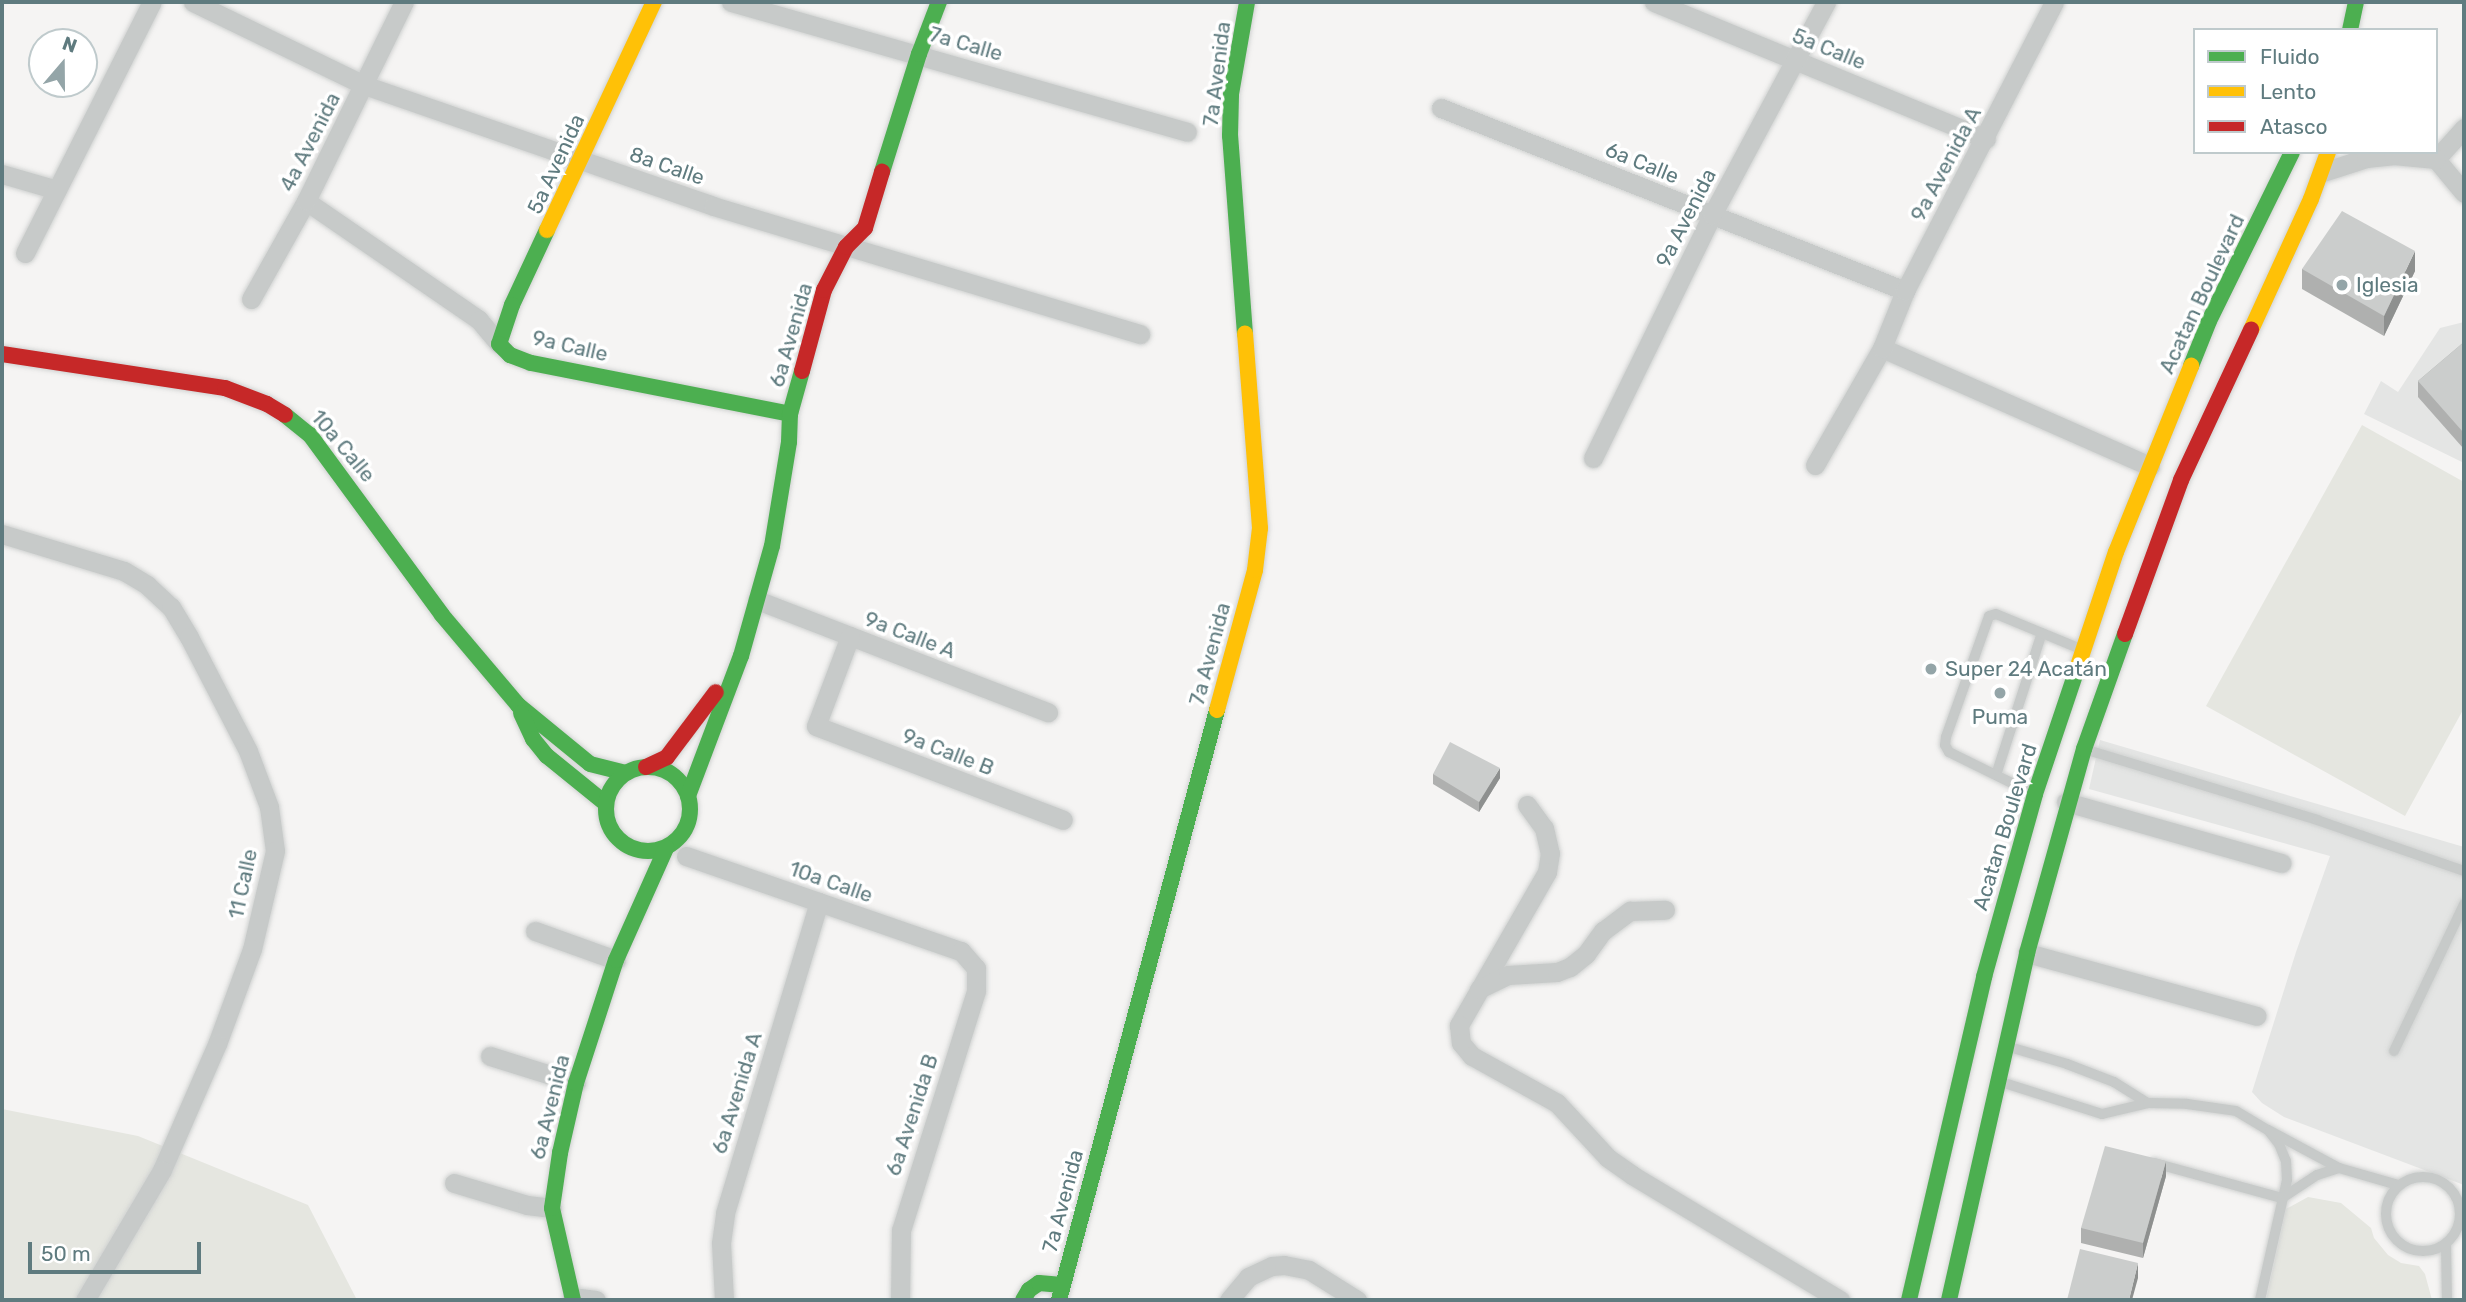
<!DOCTYPE html>
<meta charset="utf-8">
<style>
body{margin:0}
#map{position:relative;width:2466px;height:1302px;overflow:hidden;background:#f5f4f3;font-family:Rubik,sans-serif}
div>[style]{position:absolute}
[style*='--x']{left:calc(var(--x)*1px);top:calc(var(--y)*1px);width:calc(var(--w)*1px);rotate:calc(var(--a)*1deg)}
.built>*{inset:0;background:#e4e5e4}
.green>*{inset:0;background:#e5e6e0}
.roads{filter:drop-shadow(0 0 2px #d0d2d1) drop-shadow(0 0 2px #d0d2d1)}
.lane>*{height:10px;margin:-5px;padding:0 5px;transform-origin:5px;border-radius:5px;background:#c7cac9}
.lane>.ring{margin:-5px;padding:0;box-sizing:content-box;background:none;border:10px solid #c7cac9;border-radius:50%}
.street>*{height:19px;margin:-9.5px;padding:0 9.5px;transform-origin:9.5px;border-radius:9.5px;background:#c7cac9}
.fast>*{height:16px;margin:-8px;padding:0 8px;transform-origin:8px;border-radius:8px;background:#4caf50}
.fast>.ring{margin:-8px;padding:0;box-sizing:content-box;background:none;border:16px solid #4caf50;border-radius:50%}
.slow>*{height:16px;margin:-8px;padding:0 8px;transform-origin:8px;border-radius:8px;background:#ffc107}
.jam>*{height:16px;margin:-8px;padding:0 8px;transform-origin:8px;border-radius:8px;background:#c62828}
.wall>*{inset:0;background:#afb0af}
.shaded-wall>*{inset:0;background:#8e908f}
.building>*{inset:0;background:#cbcdcc}
.dots>*{width:19px;height:19px;translate:-50% -50%;box-sizing:border-box;border:4px solid #fff;border-radius:50%}
span{translate:-50% -50%;white-space:nowrap;text-align:center;line-height:1.15;-webkit-text-stroke:7px #fff;paint-order:stroke}
.street-label{font-size:21px;color:#5f7b7f}
.poi-label{font-size:21px;color:#5f7b7f}
.left{translate:0 -50%;text-align:left}
.frame{position:absolute;inset:0;border:4px solid #5f7b7f;pointer-events:none}
.legend{position:absolute;left:2193px;top:28px;width:245px;height:126px;box-sizing:border-box;background:#fff;border:2px solid #bfcacc;margin:0;padding:9px 12px;list-style:none;font-size:21px;color:#5f7b7f}
.legend li{display:flex;align-items:center;gap:14px;height:35px}
.legend b{width:35px;border:2px solid #bfcacc}
.north{position:absolute;left:28px;top:28px;width:70px;height:70px;box-sizing:border-box;background:#fff;border:2px solid #bfcacc;border-radius:50%;rotate:20deg;font-size:19px;font-weight:700;line-height:28px;text-align:center;color:#5f7b7f}
.north::after{content:'';display:block;margin:auto;width:24px;height:32px;background:#94a5a8;clip-path:polygon(50% 0,100% 100%,50% 72%,0 100%)}
.scale{position:absolute;left:28px;top:1242px;width:173px;height:32px;box-sizing:border-box;border:4px solid #5f7b7f;border-top:0;padding-left:9px;font-size:21px;line-height:24px;white-space:nowrap;color:#5f7b7f;-webkit-text-stroke:5px #fff;paint-order:stroke}
</style>
<div id="map">
<div class="built">
<div style="clip-path:polygon(2464px 322px,2464px 463px,2364px 414px,2381px 381px,2398px 392px,2440px 328px)"></div>
<div style="clip-path:polygon(2100px 740px,2464px 847px,2464px 1185px,2284px 1117px,2262px 1103px,2252px 1092px,2296px 952px,2330px 856px,2089px 789px)"></div>
</div>
<div class="green">
<div style="clip-path:polygon(2362px 425px,2464px 482px,2464px 708px,2405px 816px,2206px 706px)"></div>
<div style="clip-path:polygon(2px 1109px,138px 1136px,308px 1205px,357px 1300px,2px 1300px)"></div>
<div style="clip-path:polygon(2308px 1197px,2341px 1203px,2371px 1228px,2374px 1238px,2388px 1255px,2401px 1263px,2419px 1266px,2425px 1274px,2432px 1300px,2266px 1300px,2286px 1209px)"></div>
</div>
<div class="roads">
<div class="lane">
<div style="--x:2084;--y:749;--w:244;--a:16.9"></div>
<div style="--x:2317;--y:820;--w:156;--a:19.1"></div>
<div style="--x:1996;--y:775;--w:149;--a:-72.1"></div>
<div style="--x:2034;--y:794;--w:95;--a:-153.7"></div>
<div style="--x:1949;--y:752;--w:8;--a:-120"></div>
<div style="--x:1945;--y:745;--w:8;--a:-83"></div>
<div style="--x:1946;--y:737;--w:128;--a:-70.4"></div>
<div style="--x:1989;--y:616;--w:7;--a:-16"></div>
<div style="--x:1996;--y:614;--w:92;--a:22.4"></div>
<div style="--x:2006;--y:1046;--w:64;--a:16.4"></div>
<div style="--x:2067;--y:1064;--w:50;--a:21"></div>
<div style="--x:2114;--y:1082;--w:40;--a:32"></div>
<div style="--x:2394;--y:1051;--w:163;--a:-64.5"></div>
<div style="--x:1998;--y:1081;--w:109;--a:17.6"></div>
<div style="--x:2102;--y:1114;--w:47;--a:-13.4"></div>
<div style="--x:2148;--y:1103;--w:39;--a:1"></div>
<div style="--x:2187;--y:1104;--w:49;--a:8.1"></div>
<div style="--x:2236;--y:1111;--w:37;--a:31"></div>
<div style="--x:2268;--y:1130;--w:18;--a:52"></div>
<div style="--x:2279;--y:1144;--w:18;--a:68"></div>
<div style="--x:2286;--y:1161;--w:19;--a:87"></div>
<div style="--x:2287;--y:1180;--w:123;--a:102.7"></div>
<div style="--x:2270;--y:1131;--w:78;--a:28.2"></div>
<div style="--x:2339;--y:1168;--w:61;--a:16.1"></div>
<div style="--x:2154;--y:1163;--w:133;--a:15.3"></div>
<div class="ring" style="left:2386px;top:1177px;width:64px;height:64px"></div>
<div style="--x:2282;--y:1198;--w:42;--a:-33.3"></div>
<div style="--x:2317;--y:1175;--w:23;--a:-18"></div>
<div style="--x:2446;--y:1244;--w:56;--a:89"></div>
</div>
<div class="street">
<div style="--x:193;--y:2;--w:190;--a:25.9"></div>
<div style="--x:364;--y:85;--w:369;--a:19.1"></div>
<div style="--x:713;--y:206;--w:446;--a:16.7"></div>
<div style="--x:731;--y:2;--w:474;--a:15.9"></div>
<div style="--x:1654;--y:2;--w:359;--a:22.4"></div>
<div style="--x:1441;--y:108;--w:499;--a:21.5"></div>
<div style="--x:2430;--y:152;--w:53;--a:50.3"></div>
<div style="--x:2436;--y:159;--w:42;--a:-47.9"></div>
<div style="--x:2323;--y:172;--w:45;--a:-18"></div>
<div style="--x:2366;--y:158;--w:27;--a:-6"></div>
<div style="--x:2393;--y:155;--w:43;--a:5.3"></div>
<div style="--x:2;--y:174;--w:57;--a:16.2"></div>
<div style="--x:306;--y:201;--w:210;--a:34.5"></div>
<div style="--x:479;--y:320;--w:31;--a:50"></div>
<div style="--x:25;--y:253;--w:281;--a:-63.2"></div>
<div style="--x:251;--y:299;--w:112;--a:-60.7"></div>
<div style="--x:306;--y:201;--w:222;--a:-63.8"></div>
<div style="--x:1882;--y:348;--w:293;--a:23.8"></div>
<div style="--x:1593;--y:458;--w:271;--a:-63.9"></div>
<div style="--x:1712;--y:215;--w:242;--a:-61.8"></div>
<div style="--x:1815;--y:465;--w:135;--a:-60.2"></div>
<div style="--x:1882;--y:348;--w:61;--a:-68"></div>
<div style="--x:1905;--y:291;--w:325;--a:-62.7"></div>
<div style="--x:2;--y:534;--w:127;--a:16.9"></div>
<div style="--x:124;--y:571;--w:27;--a:31"></div>
<div style="--x:147;--y:585;--w:33;--a:43"></div>
<div style="--x:171;--y:607;--w:35;--a:59"></div>
<div style="--x:189;--y:637;--w:128;--a:62.6"></div>
<div style="--x:248;--y:751;--w:60;--a:69.4"></div>
<div style="--x:269;--y:807;--w:44;--a:82.2"></div>
<div style="--x:275;--y:851;--w:101;--a:103.2"></div>
<div style="--x:252;--y:949;--w:101;--a:110.2"></div>
<div style="--x:217;--y:1044;--w:137;--a:113.6"></div>
<div style="--x:162;--y:1170;--w:151;--a:120.6"></div>
<div style="--x:757;--y:600;--w:312;--a:21.1"></div>
<div style="--x:850;--y:636;--w:96;--a:110.7"></div>
<div style="--x:816;--y:726;--w:264;--a:20.8"></div>
<div style="--x:2066;--y:802;--w:224;--a:15.8"></div>
<div style="--x:1527;--y:805;--w:29;--a:54"></div>
<div style="--x:1544;--y:828;--w:26;--a:77"></div>
<div style="--x:1550;--y:853;--w:19;--a:99"></div>
<div style="--x:1547;--y:872;--w:177;--a:119.9"></div>
<div style="--x:1459;--y:1025;--w:18;--a:84"></div>
<div style="--x:1461;--y:1043;--w:17;--a:50"></div>
<div style="--x:1472;--y:1056;--w:97;--a:28.9"></div>
<div style="--x:1557;--y:1103;--w:75;--a:47.2"></div>
<div style="--x:1608;--y:1158;--w:29;--a:35"></div>
<div style="--x:1632;--y:1175;--w:243;--a:31"></div>
<div style="--x:686;--y:856;--w:291;--a:19.1"></div>
<div style="--x:961;--y:951;--w:23;--a:49"></div>
<div style="--x:976;--y:968;--w:23;--a:90"></div>
<div style="--x:976;--y:991;--w:250;--a:107.4"></div>
<div style="--x:901;--y:1230;--w:70;--a:90.8"></div>
<div style="--x:535;--y:931;--w:86;--a:19.7"></div>
<div style="--x:2027;--y:953;--w:238;--a:15.3"></div>
<div style="--x:1479;--y:989;--w:32;--a:-26"></div>
<div style="--x:1508;--y:975;--w:49;--a:-3.5"></div>
<div style="--x:1557;--y:972;--w:14;--a:-21"></div>
<div style="--x:1570;--y:967;--w:21;--a:-39"></div>
<div style="--x:1586;--y:954;--w:29;--a:-54"></div>
<div style="--x:1603;--y:931;--w:34;--a:-37"></div>
<div style="--x:1630;--y:911;--w:35;--a:-2"></div>
<div style="--x:490;--y:1056;--w:90;--a:17.4"></div>
<div style="--x:454;--y:1183;--w:76;--a:16.8"></div>
<div style="--x:527;--y:1205;--w:25;--a:7"></div>
<div style="--x:572;--y:1297;--w:24;--a:7"></div>
<div style="--x:724;--y:1300;--w:57;--a:-93"></div>
<div style="--x:721;--y:1243;--w:30;--a:-82"></div>
<div style="--x:725;--y:1213;--w:325;--a:-73.2"></div>
<div style="--x:1229;--y:1300;--w:30;--a:-50"></div>
<div style="--x:1248;--y:1277;--w:26;--a:-25"></div>
<div style="--x:1272;--y:1266;--w:12;--a:-5"></div>
<div style="--x:1284;--y:1265;--w:25;--a:11"></div>
<div style="--x:1309;--y:1270;--w:57;--a:32"></div>
</div>
<div class="fast">
<div style="--x:2350;--y:30;--w:29;--a:-78"></div>
<div style="--x:882;--y:172;--w:124;--a:-72.6"></div>
<div style="--x:919;--y:54;--w:56;--a:-69"></div>
<div style="--x:547;--y:230;--w:83;--a:115"></div>
<div style="--x:512;--y:305;--w:41;--a:108.4"></div>
<div style="--x:499;--y:344;--w:16;--a:45"></div>
<div style="--x:510;--y:355;--w:22;--a:21"></div>
<div style="--x:531;--y:363;--w:264;--a:11.1"></div>
<div style="--x:1245;--y:334;--w:199;--a:-94.3"></div>
<div style="--x:1230;--y:136;--w:42;--a:-88.6"></div>
<div style="--x:1231;--y:94;--w:93;--a:-80.1"></div>
<div style="--x:2191;--y:366;--w:48;--a:-68.2"></div>
<div style="--x:2209;--y:321;--w:188;--a:-63.8"></div>
<div style="--x:285;--y:415;--w:32;--a:39"></div>
<div style="--x:310;--y:435;--w:223;--a:53.7"></div>
<div style="--x:442;--y:615;--w:118;--a:49.8"></div>
<div style="--x:518;--y:705;--w:93;--a:39.3"></div>
<div style="--x:590;--y:764;--w:37;--a:14"></div>
<div style="--x:521;--y:713;--w:29;--a:65"></div>
<div style="--x:533;--y:739;--w:22;--a:51"></div>
<div style="--x:547;--y:756;--w:75;--a:39"></div>
<div class="ring" style="left:606px;top:767px;width:68px;height:68px"></div>
<div style="--x:688;--y:796;--w:150;--a:-69.3"></div>
<div style="--x:741;--y:656;--w:114;--a:-74.3"></div>
<div style="--x:772;--y:546;--w:105;--a:-80.7"></div>
<div style="--x:789;--y:442;--w:28;--a:-88"></div>
<div style="--x:790;--y:414;--w:45;--a:-74.4"></div>
<div style="--x:573;--y:1300;--w:94;--a:-102.9"></div>
<div style="--x:552;--y:1208;--w:56;--a:-81.7"></div>
<div style="--x:560;--y:1153;--w:72;--a:-77.1"></div>
<div style="--x:576;--y:1083;--w:129;--a:-72"></div>
<div style="--x:616;--y:960;--w:123;--a:-65.9"></div>
<div style="--x:1023;--y:1300;--w:12;--a:-59"></div>
<div style="--x:1029;--y:1290;--w:12;--a:-35"></div>
<div style="--x:1039;--y:1283;--w:23;--a:5"></div>
<div style="--x:1059;--y:1300;--w:611;--a:-75.01"></div>
<div style="--x:1909;--y:1300;--w:332;--a:-76.9"></div>
<div style="--x:1984;--y:977;--w:190;--a:-74.4"></div>
<div style="--x:2035;--y:794;--w:135;--a:-71.4"></div>
<div style="--x:1949;--y:1300;--w:356;--a:-77.3"></div>
<div style="--x:2027;--y:953;--w:212;--a:-74.4"></div>
<div style="--x:2084;--y:749;--w:122;--a:-70.4"></div>
</div>
<div class="slow">
<div style="--x:547;--y:230;--w:252;--a:-64.9"></div>
<div style="--x:2251;--y:330;--w:144;--a:-65.4"></div>
<div style="--x:2311;--y:199;--w:50;--a:-70.1"></div>
<div style="--x:2078;--y:666;--w:120;--a:-71.6"></div>
<div style="--x:2116;--y:552;--w:201;--a:-68"></div>
<div style="--x:1217;--y:710;--w:145;--a:-74.8"></div>
<div style="--x:1255;--y:570;--w:42;--a:-83.2"></div>
<div style="--x:1260;--y:528;--w:195;--a:-94.4"></div>
</div>
<div class="jam">
<div style="--x:2;--y:354;--w:226;--a:8.7"></div>
<div style="--x:225;--y:388;--w:45;--a:20.9"></div>
<div style="--x:267;--y:404;--w:21;--a:31"></div>
<div style="--x:802;--y:371;--w:84;--a:-74.8"></div>
<div style="--x:824;--y:290;--w:48;--a:-62.9"></div>
<div style="--x:846;--y:247;--w:27;--a:-45"></div>
<div style="--x:865;--y:228;--w:59;--a:-73.1"></div>
<div style="--x:2125;--y:634;--w:164;--a:-70"></div>
<div style="--x:2181;--y:480;--w:166;--a:-65"></div>
<div style="--x:646;--y:767;--w:23;--a:-25"></div>
<div style="--x:667;--y:757;--w:81;--a:-53"></div>
</div>
</div>
<div class="wall">
<div style="clip-path:polygon(2302px 269px,2415px 271px,2384px 336px,2302px 289px)"></div>
<div style="clip-path:polygon(2464px 342px,2463px 448px,2418px 397px,2418px 381px)"></div>
<div style="clip-path:polygon(1433px 774px,1500px 778px,1479px 812px,1433px 784px)"></div>
<div style="clip-path:polygon(2166px 1176px,2143px 1258px,2081px 1243px,2081px 1228px)"></div>
</div>
<div class="shaded-wall">
<div style="clip-path:polygon(2415px 251px,2415px 271px,2384px 336px,2384px 316px)"></div>
<div style="clip-path:polygon(1500px 768px,1500px 778px,1479px 812px,1479px 802px)"></div>
<div style="clip-path:polygon(2166px 1161px,2166px 1176px,2143px 1258px,2143px 1243px)"></div>
<div style="clip-path:polygon(2138px 1263px,2138px 1278px,2132px 1300px,2129px 1300px)"></div>
</div>
<div class="building">
<div style="clip-path:polygon(2342px 211px,2415px 251px,2384px 316px,2302px 269px)"></div>
<div style="clip-path:polygon(2464px 342px,2464px 432px,2463px 432px,2418px 381px)"></div>
<div style="clip-path:polygon(1450px 742px,1500px 768px,1479px 802px,1433px 774px)"></div>
<div style="clip-path:polygon(2105px 1146px,2166px 1161px,2143px 1243px,2081px 1228px)"></div>
<div style="clip-path:polygon(2080px 1249px,2138px 1263px,2129px 1300px,2067px 1300px)"></div>
</div>
<div class="dots">
<div style="left:2342px;top:285px;background:#94a5a8"></div>
<div style="left:1931px;top:669px;background:#94a5a8"></div>
<div style="left:2000px;top:693px;background:#94a5a8"></div>
</div>
<div class="street-label">
<span style="left:966px;top:44px;rotate:16deg">7a Calle</span>
<span style="left:1829px;top:49px;rotate:22deg">5a Calle</span>
<span style="left:1217px;top:74px;rotate:-83deg">7a Avenida</span>
<span style="left:310px;top:142px;rotate:-63deg">4a Avenida</span>
<span style="left:1642px;top:163px;rotate:22deg">6a Calle</span>
<span style="left:556px;top:164px;rotate:-65deg">5a Avenida</span>
<span style="left:1946px;top:164px;rotate:-62deg">9a Avenida A</span>
<span style="left:667px;top:166px;rotate:19deg">8a Calle</span>
<span style="left:1686px;top:218px;rotate:-63deg">9a Avenida</span>
<span style="left:2202px;top:294px;rotate:-65deg">Acatan Boulevard</span>
<span style="left:791px;top:335px;rotate:-74deg">6a Avenida</span>
<span style="left:570px;top:346px;rotate:13deg">9a Calle</span>
<span style="left:343px;top:446px;rotate:50deg">10a Calle</span>
<span style="left:910px;top:635px;rotate:21deg">9a Calle A</span>
<span style="left:1210px;top:654px;rotate:-75deg">7a Avenida</span>
<span style="left:948px;top:752px;rotate:21deg">9a Calle B</span>
<span style="left:2005px;top:827px;rotate:-73deg">Acatan Boulevard</span>
<span style="left:831px;top:882px;rotate:19deg">10a Calle</span>
<span style="left:243px;top:884px;rotate:-78deg">11 Calle</span>
<span style="left:737px;top:1093px;rotate:-73deg">6a Avenida A</span>
<span style="left:550px;top:1107px;rotate:-76deg">6a Avenida</span>
<span style="left:912px;top:1115px;rotate:-72deg">6a Avenida B</span>
<span style="left:1063px;top:1201px;rotate:-75deg">7a Avenida</span>
</div>
<div class="poi-label">
<span class="left" style="left:2356px;top:285px">Iglesia</span>
<span class="left" style="left:1945px;top:669px">Super 24 Acatán</span>
<span style="left:2000px;top:717px">Puma</span>
</div>
<div class="frame"></div>
<ul class="legend">
<li><b style="height:9px;background:#4caf50"></b>Fluido</li>
<li><b style="height:9px;background:#ffc107"></b>Lento</li>
<li><b style="height:9px;background:#c62828"></b>Atasco</li>
</ul>
<div class="north">N</div>
<div class="scale">50 m</div>
</div>
